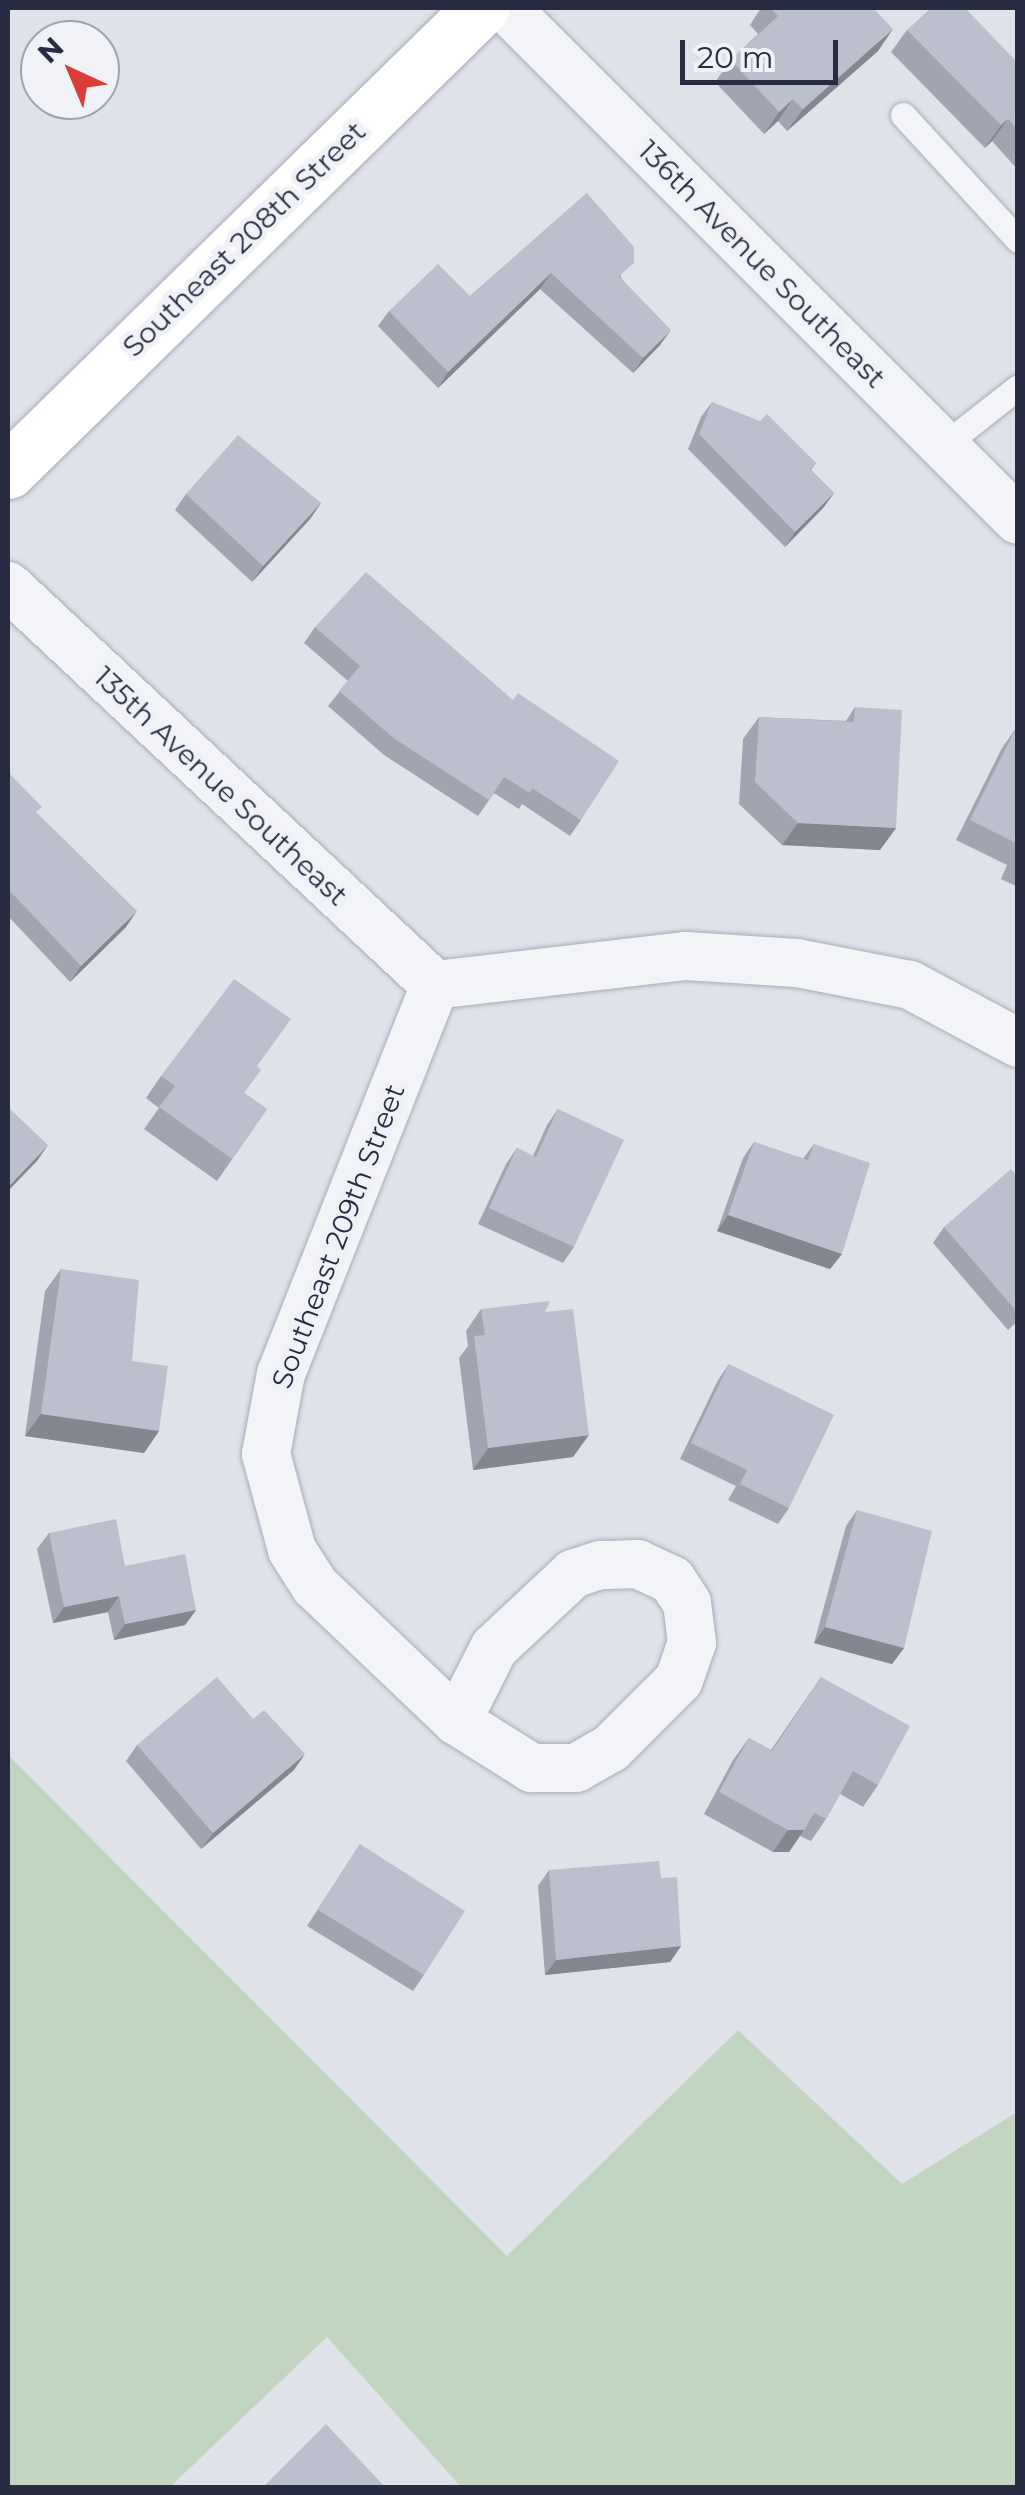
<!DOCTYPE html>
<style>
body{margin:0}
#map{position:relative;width:1025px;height:2495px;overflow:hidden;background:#e0e2ea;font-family:Montserrat,sans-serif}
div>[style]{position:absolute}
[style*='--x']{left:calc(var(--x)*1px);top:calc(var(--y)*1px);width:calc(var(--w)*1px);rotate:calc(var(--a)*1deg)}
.green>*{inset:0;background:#c2d5c0}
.roads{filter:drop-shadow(0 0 2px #a8abb8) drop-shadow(0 0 2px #a8abb8)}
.lane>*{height:25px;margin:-12.5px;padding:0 12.5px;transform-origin:12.5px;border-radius:12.5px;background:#f3f4f8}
.street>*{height:48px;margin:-24px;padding:0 24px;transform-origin:24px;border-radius:24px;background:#f3f4f8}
.secondary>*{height:55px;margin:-27.5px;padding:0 27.5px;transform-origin:27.5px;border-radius:27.5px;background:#fff}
.wall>*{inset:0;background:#a2a5b1}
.shaded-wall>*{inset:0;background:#848690}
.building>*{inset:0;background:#bcc0ce}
span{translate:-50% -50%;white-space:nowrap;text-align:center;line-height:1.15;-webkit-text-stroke:10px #f0f2f7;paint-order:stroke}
.street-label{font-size:28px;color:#272c43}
.frame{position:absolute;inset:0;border:10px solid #272c43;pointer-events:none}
.north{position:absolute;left:20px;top:20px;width:100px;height:100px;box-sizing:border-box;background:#f0f2f7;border:2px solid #a0a3af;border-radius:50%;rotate:316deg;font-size:28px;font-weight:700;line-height:40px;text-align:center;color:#272c43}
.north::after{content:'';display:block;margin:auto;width:35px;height:45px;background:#db3d39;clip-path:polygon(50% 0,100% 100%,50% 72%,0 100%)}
.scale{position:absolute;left:680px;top:40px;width:158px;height:45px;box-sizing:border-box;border:5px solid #272c43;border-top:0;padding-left:12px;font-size:30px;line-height:35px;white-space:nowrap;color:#272c43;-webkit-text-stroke:8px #f0f2f7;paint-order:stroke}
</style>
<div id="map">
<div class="green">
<div style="clip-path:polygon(8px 1755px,507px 2256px,738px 2030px,902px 2184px,1017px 2112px,1017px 2487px,461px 2487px,327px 2337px,170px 2487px,8px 2487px)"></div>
</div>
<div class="roads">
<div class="lane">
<div style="--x:903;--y:115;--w:170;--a:47.4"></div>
<div style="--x:943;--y:446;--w:95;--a:-38.2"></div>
</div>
<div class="street">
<div style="--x:506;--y:8;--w:724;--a:45"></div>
<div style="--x:8;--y:586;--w:584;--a:43.06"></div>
<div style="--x:435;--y:985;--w:417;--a:111.6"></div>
<div style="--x:281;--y:1373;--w:82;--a:100.5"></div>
<div style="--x:266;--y:1454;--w:99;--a:74.8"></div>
<div style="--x:292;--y:1550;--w:43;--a:57.4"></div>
<div style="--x:315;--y:1586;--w:196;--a:43.6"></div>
<div style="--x:457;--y:1721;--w:89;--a:32.1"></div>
<div style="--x:532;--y:1768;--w:44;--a:0"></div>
<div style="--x:576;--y:1768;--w:40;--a:-29.7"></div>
<div style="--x:611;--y:1748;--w:96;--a:-45"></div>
<div style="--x:679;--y:1680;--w:39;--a:-71"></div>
<div style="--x:692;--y:1643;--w:40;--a:-97.1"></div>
<div style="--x:687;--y:1603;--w:27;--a:-123"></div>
<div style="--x:672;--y:1580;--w:38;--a:-155"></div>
<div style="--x:638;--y:1564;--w:38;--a:178"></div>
<div style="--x:600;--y:1565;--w:28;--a:162"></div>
<div style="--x:573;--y:1574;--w:108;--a:136.9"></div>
<div style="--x:494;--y:1648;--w:82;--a:116.9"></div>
<div style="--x:435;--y:985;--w:253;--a:-6.6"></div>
<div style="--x:686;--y:956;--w:111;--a:3.6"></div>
<div style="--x:797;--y:963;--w:115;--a:11"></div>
<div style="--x:910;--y:985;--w:123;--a:28.2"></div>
</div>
<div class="secondary">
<div style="--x:8;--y:471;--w:662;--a:-44.39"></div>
</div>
</div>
<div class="wall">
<div style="clip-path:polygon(761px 8px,873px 8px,878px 51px,787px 131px,778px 121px,764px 134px,715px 82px,731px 60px,758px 34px,750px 25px)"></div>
<div style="clip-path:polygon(907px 30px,1018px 63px,1018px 170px,992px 141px,985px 148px,891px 52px)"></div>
<div style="clip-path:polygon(587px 193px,622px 279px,660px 345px,633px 373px,540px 289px,438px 388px,378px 326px,389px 311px,470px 296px)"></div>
<div style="clip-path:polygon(712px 402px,816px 463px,811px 470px,834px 493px,823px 508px,785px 547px,688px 449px,701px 417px)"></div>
<div style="clip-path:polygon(186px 494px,321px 503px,310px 519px,252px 582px,175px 510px)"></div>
<div style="clip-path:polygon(315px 627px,581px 820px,570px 836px,522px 804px,519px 809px,494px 793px,478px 816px,384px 755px,328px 706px,348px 681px,304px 643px)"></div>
<div style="clip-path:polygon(855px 707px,896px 828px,880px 850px,782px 845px,739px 804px,743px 739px,759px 717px,846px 721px)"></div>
<div style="clip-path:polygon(1016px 728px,1018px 729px,1018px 887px,1001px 879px,1007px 865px,956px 840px,1002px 748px)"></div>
<div style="clip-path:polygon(8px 772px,37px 814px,126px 927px,70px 982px,8px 916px)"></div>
<div style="clip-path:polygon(257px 1067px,244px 1093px,267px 1109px,217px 1181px,144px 1129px,159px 1108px,146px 1098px,161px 1076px)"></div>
<div style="clip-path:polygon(558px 1109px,574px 1247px,563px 1263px,478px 1224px,506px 1164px,517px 1148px,533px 1156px,547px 1125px)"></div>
<div style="clip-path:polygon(754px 1142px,803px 1159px,814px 1144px,842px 1254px,830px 1269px,717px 1231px,743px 1158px)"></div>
<div style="clip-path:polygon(1018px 1177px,1018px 1321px,1008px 1330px,933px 1243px,944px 1227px)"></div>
<div style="clip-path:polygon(61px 1269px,159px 1431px,144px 1453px,25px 1436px,45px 1291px)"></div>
<div style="clip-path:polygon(481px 1309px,545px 1312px,573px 1457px,473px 1470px,459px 1358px,468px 1346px,466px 1331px)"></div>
<div style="clip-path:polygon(729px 1364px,789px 1508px,778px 1524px,728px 1500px,736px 1486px,680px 1459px,718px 1380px)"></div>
<div style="clip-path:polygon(857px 1510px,904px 1648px,892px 1664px,814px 1643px,846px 1526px)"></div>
<div style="clip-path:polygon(49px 1533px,125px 1566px,196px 1610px,185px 1625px,114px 1640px,108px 1612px,53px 1623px,37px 1549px)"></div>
<div style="clip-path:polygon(821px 1677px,878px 1785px,863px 1807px,840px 1794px,826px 1819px,811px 1841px,800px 1836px,789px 1852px,773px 1852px,704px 1814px,733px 1760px,749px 1738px,771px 1750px)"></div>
<div style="clip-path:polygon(137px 1745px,294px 1770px,201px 1849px,126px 1761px)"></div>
<div style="clip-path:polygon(360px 1844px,424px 1975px,413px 1991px,307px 1926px)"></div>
<div style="clip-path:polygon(549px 1870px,661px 1878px,681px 1946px,670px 1962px,545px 1975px,538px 1886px)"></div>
</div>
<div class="shaded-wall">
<div style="clip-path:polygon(893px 29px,878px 51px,787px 131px,803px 109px)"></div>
<div style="clip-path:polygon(793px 99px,778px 121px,764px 134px,779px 112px)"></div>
<div style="clip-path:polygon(1008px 119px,992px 141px,985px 148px,1001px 125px)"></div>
<div style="clip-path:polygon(551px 273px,540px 289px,438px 388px,448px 372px)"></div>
<div style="clip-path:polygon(671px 330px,660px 345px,633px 373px,643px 358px)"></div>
<div style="clip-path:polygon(834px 493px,823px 508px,785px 547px,795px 532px)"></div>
<div style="clip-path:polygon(321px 503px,310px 519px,252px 582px,263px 566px)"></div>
<div style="clip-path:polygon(798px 823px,896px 828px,880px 850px,782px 845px)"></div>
<div style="clip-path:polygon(137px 911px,126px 927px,70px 982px,81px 966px)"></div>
<div style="clip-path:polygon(48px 1145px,37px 1161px,8px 1191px,8px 1187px)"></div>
<div style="clip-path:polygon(728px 1215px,842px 1254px,830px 1269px,717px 1231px)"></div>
<div style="clip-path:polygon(41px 1414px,159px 1431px,144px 1453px,25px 1436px)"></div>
<div style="clip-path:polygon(589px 1435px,573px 1457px,473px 1470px,488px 1448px)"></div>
<div style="clip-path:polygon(119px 1596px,108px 1612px,53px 1623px,64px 1607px)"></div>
<div style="clip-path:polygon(196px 1610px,185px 1625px,114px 1640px,125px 1624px)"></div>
<div style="clip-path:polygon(825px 1627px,904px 1648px,892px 1664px,814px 1643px)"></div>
<div style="clip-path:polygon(305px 1754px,294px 1770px,201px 1849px,213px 1833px)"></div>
<div style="clip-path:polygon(788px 1830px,804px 1830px,789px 1852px,773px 1852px)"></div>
<div style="clip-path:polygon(681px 1946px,670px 1962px,545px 1975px,556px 1960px)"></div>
</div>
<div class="building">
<div style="clip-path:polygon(770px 8px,873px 8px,893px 29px,803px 109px,793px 99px,779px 112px,731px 60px,778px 16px)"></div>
<div style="clip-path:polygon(931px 8px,965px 8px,1018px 63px,1018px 130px,1008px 119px,1001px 125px,907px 30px)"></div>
<div style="clip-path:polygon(587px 193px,634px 247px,634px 263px,619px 276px,671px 330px,643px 358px,551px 273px,448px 372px,389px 311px,438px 264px,470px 296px)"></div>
<div style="clip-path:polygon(712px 402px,760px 421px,767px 414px,816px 463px,810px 469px,834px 493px,795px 532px,699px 434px)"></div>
<div style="clip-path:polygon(238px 435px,321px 503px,263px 566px,186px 494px)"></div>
<div style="clip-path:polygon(366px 572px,513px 700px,518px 693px,619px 761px,581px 820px,532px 788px,530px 793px,504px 777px,489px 800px,395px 739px,339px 691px,360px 666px,315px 627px)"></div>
<div style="clip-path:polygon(855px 707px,902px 710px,896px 828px,798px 823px,755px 782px,759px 717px,854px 722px)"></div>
<div style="clip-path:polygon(1016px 728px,1018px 729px,1018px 844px,970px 820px)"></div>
<div style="clip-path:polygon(8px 772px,42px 807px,36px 812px,137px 911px,81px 966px,8px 889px)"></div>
<div style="clip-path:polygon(234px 979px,291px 1019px,257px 1066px,261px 1070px,244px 1093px,267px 1109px,232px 1159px,159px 1107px,175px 1086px,161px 1076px)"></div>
<div style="clip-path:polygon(8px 1107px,48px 1145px,8px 1187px)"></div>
<div style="clip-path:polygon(558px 1109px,624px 1140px,574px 1247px,489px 1208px,517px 1148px,536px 1157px)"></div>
<div style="clip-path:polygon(754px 1142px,808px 1160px,814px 1144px,870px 1163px,842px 1254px,728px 1215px)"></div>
<div style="clip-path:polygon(1011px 1169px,1018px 1177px,1018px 1313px,944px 1227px)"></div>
<div style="clip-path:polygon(61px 1269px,139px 1280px,132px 1361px,168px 1366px,159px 1431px,41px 1414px)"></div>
<div style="clip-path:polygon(550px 1301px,545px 1312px,573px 1309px,589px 1435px,488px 1448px,474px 1336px,485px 1335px,481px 1309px)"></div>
<div style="clip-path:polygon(729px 1364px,834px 1415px,789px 1508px,740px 1484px,747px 1470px,691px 1443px)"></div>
<div style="clip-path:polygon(857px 1510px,932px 1531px,904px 1648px,825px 1627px)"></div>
<div style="clip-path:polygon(116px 1519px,125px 1566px,185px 1554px,196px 1610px,125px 1624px,119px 1596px,64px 1607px,49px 1533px)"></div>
<div style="clip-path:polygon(217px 1677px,253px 1719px,264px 1710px,305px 1754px,213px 1833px,137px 1745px)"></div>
<div style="clip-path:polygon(821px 1677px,910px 1726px,878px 1785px,853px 1771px,826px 1819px,814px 1813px,804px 1830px,788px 1830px,719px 1792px,749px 1738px,772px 1751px)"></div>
<div style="clip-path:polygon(360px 1844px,465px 1911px,424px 1975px,318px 1910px)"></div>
<div style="clip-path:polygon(659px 1861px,661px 1878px,677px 1877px,681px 1946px,556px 1960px,549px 1870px)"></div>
<div style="clip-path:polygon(326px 2424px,386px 2488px,262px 2488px)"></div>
</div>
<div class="street-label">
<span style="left:244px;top:239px;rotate:-44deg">Southeast 208th Street</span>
<span style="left:762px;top:264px;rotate:45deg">136th Avenue Southeast</span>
<span style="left:221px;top:786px;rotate:43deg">135th Avenue Southeast</span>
<span style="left:338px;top:1236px;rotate:-69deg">Southeast 209th Street</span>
</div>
<div class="frame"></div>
<div class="north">N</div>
<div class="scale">20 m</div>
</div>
